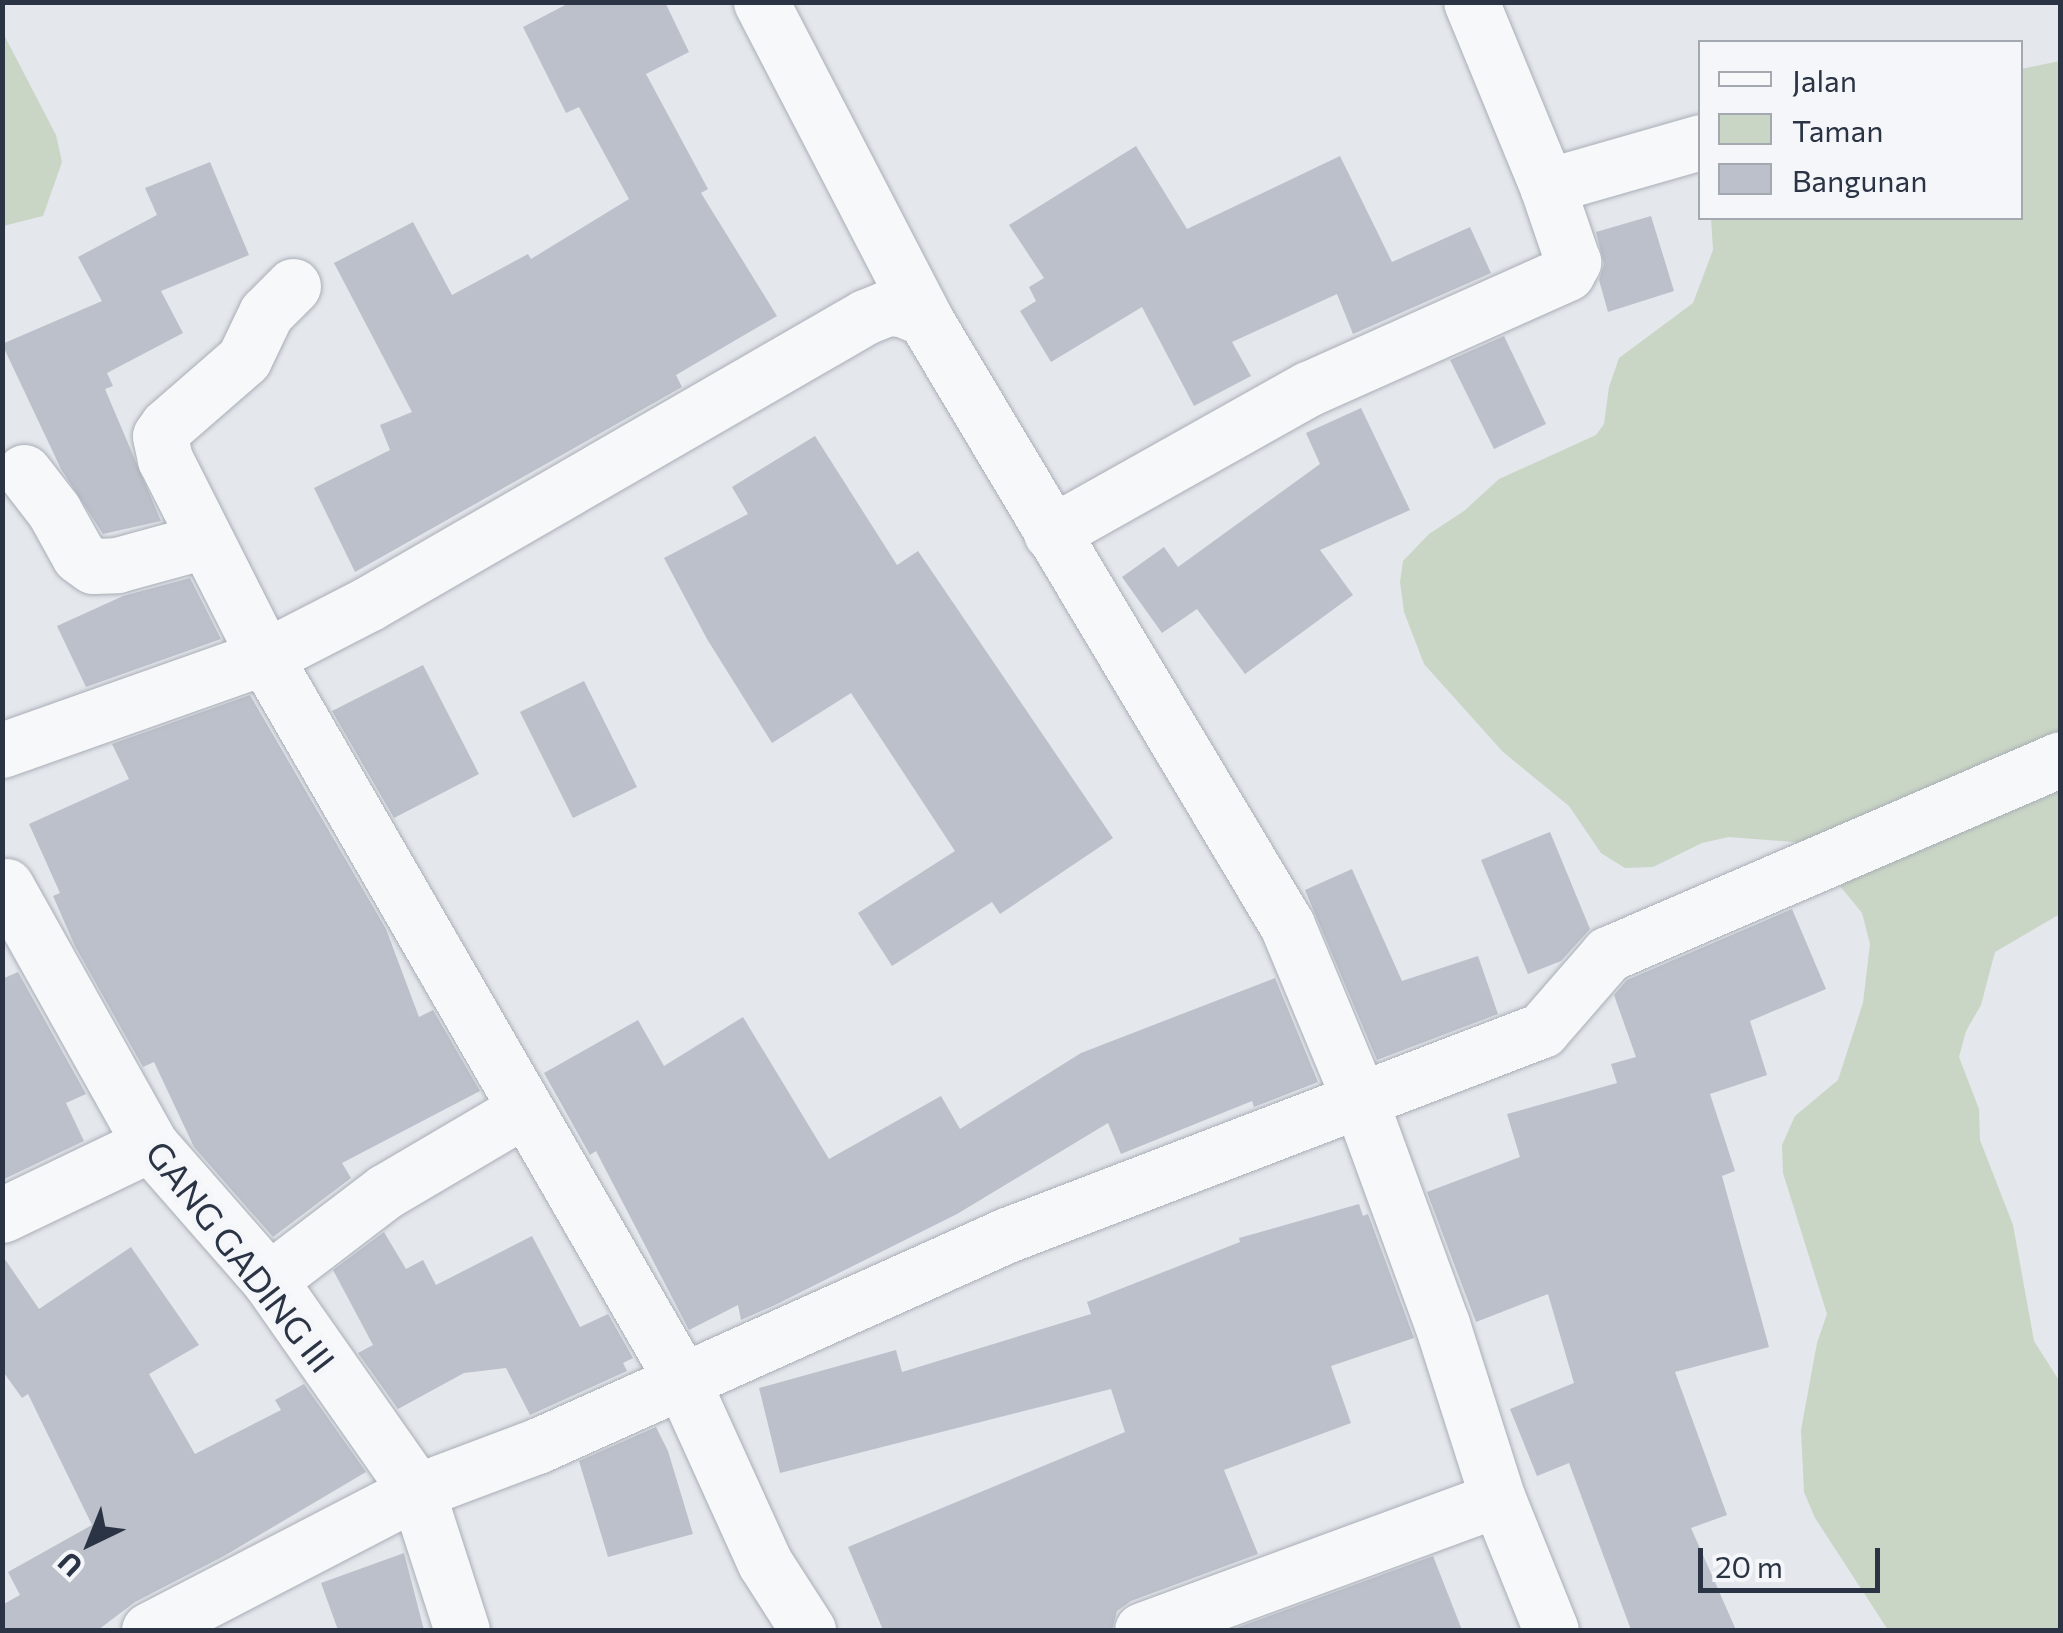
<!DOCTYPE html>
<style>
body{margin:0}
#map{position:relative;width:2063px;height:1633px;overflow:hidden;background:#e4e7ec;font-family:Commissioner,sans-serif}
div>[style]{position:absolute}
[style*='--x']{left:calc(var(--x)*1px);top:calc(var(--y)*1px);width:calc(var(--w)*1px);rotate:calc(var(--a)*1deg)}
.green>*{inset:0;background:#c9d6c5}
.building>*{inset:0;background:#bbc0ca}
.roads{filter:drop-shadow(0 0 2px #a9aeb7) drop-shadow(0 0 2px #a9aeb7)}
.minor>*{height:55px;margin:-27.5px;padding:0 27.5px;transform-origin:27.5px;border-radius:27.5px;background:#f7f8fa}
span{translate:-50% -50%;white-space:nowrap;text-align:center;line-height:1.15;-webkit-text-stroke:10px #f4f6f9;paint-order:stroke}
.street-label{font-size:35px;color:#2b3445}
.frame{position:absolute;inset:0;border:5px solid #2b3445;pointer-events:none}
.legend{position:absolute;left:1698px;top:40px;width:325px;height:180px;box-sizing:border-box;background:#f4f6f9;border:2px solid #a4a8b1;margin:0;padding:12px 18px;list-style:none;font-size:30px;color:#2b3445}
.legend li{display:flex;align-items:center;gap:20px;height:50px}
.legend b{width:50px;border:2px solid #a4a8b1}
.north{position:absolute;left:40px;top:1493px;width:100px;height:100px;-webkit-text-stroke:8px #f4f6f9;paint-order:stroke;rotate:223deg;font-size:28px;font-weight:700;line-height:40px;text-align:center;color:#2b3445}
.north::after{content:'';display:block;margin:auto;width:35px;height:45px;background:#2b3445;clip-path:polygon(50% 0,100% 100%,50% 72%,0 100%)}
.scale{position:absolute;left:1698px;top:1548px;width:182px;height:45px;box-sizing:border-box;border:5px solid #2b3445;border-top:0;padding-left:12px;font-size:30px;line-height:35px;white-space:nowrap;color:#2b3445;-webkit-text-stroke:8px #f4f6f9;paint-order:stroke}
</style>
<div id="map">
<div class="green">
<div style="clip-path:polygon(2px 31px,56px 135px,62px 162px,43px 216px,3px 226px)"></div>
<div style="clip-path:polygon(2060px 61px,2060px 914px,1995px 952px,1981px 1005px,1966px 1031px,1959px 1057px,1979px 1109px,1980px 1140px,2013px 1225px,2034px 1341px,2060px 1382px,2060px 1630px,1888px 1630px,1815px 1518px,1804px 1492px,1801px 1430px,1817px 1343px,1827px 1314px,1783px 1173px,1782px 1145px,1795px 1116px,1838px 1080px,1863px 1003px,1870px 944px,1862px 913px,1805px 843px,1729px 837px,1702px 843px,1653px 867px,1625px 868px,1601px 853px,1569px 806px,1503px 752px,1424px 664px,1404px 612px,1400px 582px,1403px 561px,1429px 534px,1464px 511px,1499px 479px,1596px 435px,1604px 424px,1609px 387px,1619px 358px,1693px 303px,1713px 250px,1711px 218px,2020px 218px,2021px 69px)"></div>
</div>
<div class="building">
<div style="clip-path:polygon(571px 2px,665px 2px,689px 52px,646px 74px,708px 189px,701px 193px,777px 316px,676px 375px,682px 387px,355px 572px,314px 488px,390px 450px,380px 425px,412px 412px,334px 263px,413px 222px,452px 295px,528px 254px,531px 259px,629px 199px,579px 107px,566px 113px,523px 27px)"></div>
<div style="clip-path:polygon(1136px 146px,1187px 229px,1340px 156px,1392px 262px,1470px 227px,1491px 273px,1353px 334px,1337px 294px,1232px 342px,1251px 376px,1194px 406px,1142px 307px,1051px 362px,1020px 311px,1036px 301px,1029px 287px,1044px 278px,1009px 225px)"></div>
<div style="clip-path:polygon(210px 162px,249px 255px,161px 291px,183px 333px,107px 373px,113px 386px,105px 389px,161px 521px,103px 534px,61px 469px,2px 344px,102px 301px,78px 257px,157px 215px,145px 188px)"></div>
<div style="clip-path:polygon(1651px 216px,1674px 291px,1608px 312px,1599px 280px,1604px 264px,1596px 232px)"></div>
<div style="clip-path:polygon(1504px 336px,1546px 424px,1494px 449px,1450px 360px)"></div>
<div style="clip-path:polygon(1361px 408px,1410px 510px,1320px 550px,1353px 595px,1245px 674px,1197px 609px,1162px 633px,1122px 577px,1164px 547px,1178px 567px,1320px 464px,1306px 433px)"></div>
<div style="clip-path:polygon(815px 436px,897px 565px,918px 551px,1113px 838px,1000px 914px,992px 902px,892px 966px,858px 913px,955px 851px,851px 693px,772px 743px,707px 639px,664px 558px,748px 514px,732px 487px)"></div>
<div style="clip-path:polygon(190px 578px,221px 639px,86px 687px,57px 626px,123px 596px)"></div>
<div style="clip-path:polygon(423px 665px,479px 774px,394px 818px,332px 711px)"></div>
<div style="clip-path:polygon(584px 681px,637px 787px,573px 818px,520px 712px)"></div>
<div style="clip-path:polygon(250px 695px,386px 929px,419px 1017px,433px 1010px,480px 1091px,342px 1163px,351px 1178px,273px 1237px,194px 1147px,154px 1062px,143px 1067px,75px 946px,53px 896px,60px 893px,29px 824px,129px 779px,112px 744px)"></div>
<div style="clip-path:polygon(1550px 832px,1590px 929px,1561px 961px,1528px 974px,1481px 860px)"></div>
<div style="clip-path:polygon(1352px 869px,1402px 981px,1478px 956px,1498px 1014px,1377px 1060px,1305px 890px)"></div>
<div style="clip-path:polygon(1792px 909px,1826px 989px,1750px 1021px,1767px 1075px,1710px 1094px,1735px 1171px,1722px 1176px,1769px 1347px,1675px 1372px,1727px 1515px,1691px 1528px,1736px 1630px,1631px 1630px,1569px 1463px,1537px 1476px,1510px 1409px,1574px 1383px,1548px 1294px,1476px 1322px,1427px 1192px,1520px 1157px,1507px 1114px,1617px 1083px,1611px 1064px,1636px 1057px,1614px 995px,1627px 980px)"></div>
<div style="clip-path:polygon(18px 972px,86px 1094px,66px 1103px,84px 1141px,2px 1180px,2px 979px)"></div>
<div style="clip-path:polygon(1275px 978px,1318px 1082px,1254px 1107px,1252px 1101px,1121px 1154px,1108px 1123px,957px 1214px,775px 1305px,741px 1320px,738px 1305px,689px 1330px,596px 1151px,590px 1155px,544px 1073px,638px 1020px,664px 1066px,743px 1017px,829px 1159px,941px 1096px,960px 1129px,1081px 1053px)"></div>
<div style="clip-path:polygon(1359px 1204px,1363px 1216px,1368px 1214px,1414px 1338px,1331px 1366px,1351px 1423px,1224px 1470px,1258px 1554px,1131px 1601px,1117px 1611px,1112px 1630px,883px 1630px,848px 1547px,1125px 1432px,1111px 1389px,780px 1473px,759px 1388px,896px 1350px,902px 1372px,1091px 1314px,1087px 1302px,1240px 1242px,1239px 1238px)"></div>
<div style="clip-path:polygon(384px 1232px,406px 1269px,423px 1260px,436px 1285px,532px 1236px,580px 1327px,608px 1314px,633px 1358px,623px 1363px,627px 1371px,530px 1415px,506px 1368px,464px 1373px,398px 1409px,358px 1353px,373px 1345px,333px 1270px)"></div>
<div style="clip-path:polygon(131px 1247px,199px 1345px,149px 1374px,195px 1454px,281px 1410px,275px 1400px,304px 1384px,366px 1472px,224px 1556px,135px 1602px,98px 1630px,2px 1630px,2px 1605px,20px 1595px,8px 1572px,92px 1525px,28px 1394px,22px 1398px,2px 1370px,2px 1255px,39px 1309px)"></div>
<div style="clip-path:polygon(656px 1427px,668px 1451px,693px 1534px,608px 1557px,579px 1461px)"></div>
<div style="clip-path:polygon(404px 1553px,424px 1630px,338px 1630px,321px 1583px)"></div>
<div style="clip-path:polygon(1433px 1556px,1462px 1630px,1231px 1630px)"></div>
</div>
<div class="roads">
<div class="minor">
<div style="--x:761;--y:2;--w:357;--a:62.6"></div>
<div style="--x:1547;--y:186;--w:159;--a:-16"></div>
<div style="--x:293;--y:286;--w:38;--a:135"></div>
<div style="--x:266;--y:313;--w:51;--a:115.6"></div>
<div style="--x:244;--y:359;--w:102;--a:139"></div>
<div style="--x:167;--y:426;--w:12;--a:125"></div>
<div style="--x:160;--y:436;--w:24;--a:78"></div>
<div style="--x:165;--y:459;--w:222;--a:63.2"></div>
<div style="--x:265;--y:657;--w:832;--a:60.02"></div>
<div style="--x:681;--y:1378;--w:203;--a:65.6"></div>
<div style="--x:765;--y:1563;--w:80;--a:57.3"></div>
<div style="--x:24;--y:472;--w:49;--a:52.4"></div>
<div style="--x:54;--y:511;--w:51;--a:60.9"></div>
<div style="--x:79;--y:556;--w:17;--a:36"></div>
<div style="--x:93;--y:566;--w:24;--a:-2"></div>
<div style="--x:117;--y:565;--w:91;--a:-15.3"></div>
<div style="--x:1051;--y:533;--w:295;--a:-29.3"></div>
<div style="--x:1308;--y:389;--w:284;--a:-24.1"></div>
<div style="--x:1567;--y:273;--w:13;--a:-61"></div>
<div style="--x:1573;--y:262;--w:80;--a:-108.9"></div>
<div style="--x:1547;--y:186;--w:199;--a:-112.4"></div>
<div style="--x:2;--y:750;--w:279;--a:-19.5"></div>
<div style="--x:265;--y:657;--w:116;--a:-27.2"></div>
<div style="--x:368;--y:604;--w:574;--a:-30"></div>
<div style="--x:865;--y:317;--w:24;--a:-22"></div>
<div style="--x:887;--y:308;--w:15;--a:4"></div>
<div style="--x:902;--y:309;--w:25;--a:23"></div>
<div style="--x:925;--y:319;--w:706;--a:59.15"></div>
<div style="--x:1287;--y:925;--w:193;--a:67.4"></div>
<div style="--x:1361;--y:1103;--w:235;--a:69.9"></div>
<div style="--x:1442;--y:1324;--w:184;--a:72.3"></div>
<div style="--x:1498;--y:1499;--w:141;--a:68"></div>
<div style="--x:6;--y:886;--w:295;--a:60.8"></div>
<div style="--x:150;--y:1144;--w:181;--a:48.8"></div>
<div style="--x:269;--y:1280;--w:258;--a:55"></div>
<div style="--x:417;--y:1491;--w:146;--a:72.1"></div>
<div style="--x:2;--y:1215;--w:164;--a:-25.6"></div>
<div style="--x:269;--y:1280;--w:147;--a:-37.3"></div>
<div style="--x:386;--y:1191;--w:161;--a:-30.5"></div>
<div style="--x:149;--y:1630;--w:302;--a:-27.4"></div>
<div style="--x:417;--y:1491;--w:128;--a:-20.6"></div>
<div style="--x:537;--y:1446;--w:515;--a:-24.18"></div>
<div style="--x:1007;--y:1235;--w:573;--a:-20.97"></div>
<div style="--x:1542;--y:1030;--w:101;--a:-49"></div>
<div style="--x:1608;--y:954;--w:492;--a:-23.3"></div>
<div style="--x:1142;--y:1630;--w:379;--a:-20.2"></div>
</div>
</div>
<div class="street-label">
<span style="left:241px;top:1256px;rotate:52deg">GANG GADING III</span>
</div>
<div class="frame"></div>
<ul class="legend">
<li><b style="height:12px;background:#f7f8fa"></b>Jalan</li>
<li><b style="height:28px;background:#c9d6c5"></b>Taman</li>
<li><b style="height:28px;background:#bbc0ca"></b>Bangunan</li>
</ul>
<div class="north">U</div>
<div class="scale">20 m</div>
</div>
